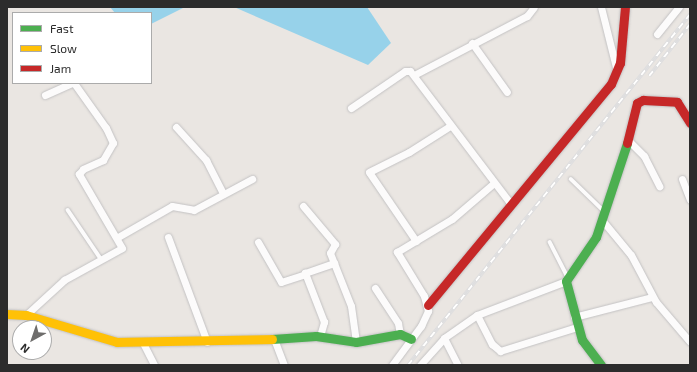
<!DOCTYPE html>
<style>
body{margin:0}
#map{position:relative;width:697px;height:372px;overflow:hidden;background:#eae6e2;font-family:"Exo 2",sans-serif}
div>[style]{position:absolute}
[style*='--x']{left:calc(var(--x)*1px);top:calc(var(--y)*1px);width:calc(var(--w)*1px);rotate:calc(var(--a)*1deg)}
.water>*{inset:0;background:#97d2ea}
.roads{filter:drop-shadow(0 0 1px #c3c2c3) drop-shadow(0 0 1px #c3c2c3)}
.lane>*{height:3.5px;margin:-1.75px;padding:0 1.75px;transform-origin:1.75px;border-radius:1.75px;background:#fcfbfb}
.street>*{height:7px;margin:-3.5px;padding:0 3.5px;transform-origin:3.5px;border-radius:3.5px;background:#fcfbfb}
.fast>*{height:9px;margin:-4.5px;padding:0 4.5px;transform-origin:4.5px;border-radius:4.5px;background:#4caf50}
.slow>*{height:9px;margin:-4.5px;padding:0 4.5px;transform-origin:4.5px;border-radius:4.5px;background:#ffc107}
.jam>*{height:9px;margin:-4.5px;padding:0 4.5px;transform-origin:4.5px;border-radius:4.5px;background:#c62828}
.rail>*{height:3.5px;margin-top:-1.75px;transform-origin:0;background:repeating-linear-gradient(90deg,#fff 0 6px,#dededf 0 12px);box-sizing:border-box;border-block:1px solid #dededf}
span{translate:-50% -50%;white-space:nowrap;text-align:center;line-height:1.15;-webkit-text-stroke:3px #fff;paint-order:stroke}
.frame{position:absolute;inset:0;border:8px solid #2c2c2c;pointer-events:none}
.legend{position:absolute;left:12px;top:12px;width:140px;height:72px;box-sizing:border-box;background:#fff;border:1px solid #ababab;margin:0;padding:5px 7px;list-style:none;font-size:12px;color:#2c2c2c}
.legend li{display:flex;align-items:center;gap:8px;height:20px}
.legend b{width:20px;border:1px solid #ababab}
.north{position:absolute;left:12px;top:320px;width:40px;height:40px;box-sizing:border-box;background:#fff;border:1px solid #ababab;border-radius:50%;rotate:220deg;font-size:11px;font-weight:700;line-height:16px;text-align:center;color:#2c2c2c}
.north::after{content:'';display:block;margin:auto;width:14px;height:18px;background:#6e6d6c;clip-path:polygon(50% 0,100% 100%,50% 72%,0 100%)}
</style>
<div id="map">
<div class="water">
<div style="clip-path:polygon(110px 7px,185px 7px,151px 24px,151px 13px,115px 13px)"></div>
<div style="clip-path:polygon(234px 7px,367px 7px,391px 43px,368px 65px)"></div>
</div>
<div class="roads">
<div class="lane">
<div style="--x:571;--y:179;--w:45;--a:44.1"></div>
<div style="--x:68;--y:210;--w:59;--a:56"></div>
<div style="--x:550;--y:242;--w:37;--a:63"></div>
</div>
<div class="street">
<div style="--x:601;--y:7;--w:66;--a:76"></div>
<div style="--x:657;--y:34;--w:35;--a:-51"></div>
<div style="--x:472;--y:43;--w:60;--a:54.5"></div>
<div style="--x:414;--y:75;--w:127;--a:-27.6"></div>
<div style="--x:527;--y:16;--w:11;--a:-52"></div>
<div style="--x:45;--y:95;--w:30;--a:-24"></div>
<div style="--x:351;--y:108;--w:65;--a:-34.4"></div>
<div style="--x:405;--y:71;--w:5;--a:0"></div>
<div style="--x:410;--y:71;--w:167;--a:52.8"></div>
<div style="--x:176;--y:127;--w:45;--a:47.7"></div>
<div style="--x:206;--y:160;--w:38;--a:63"></div>
<div style="--x:628;--y:140;--w:23;--a:45"></div>
<div style="--x:644;--y:156;--w:34;--a:63"></div>
<div style="--x:682;--y:179;--w:22;--a:69"></div>
<div style="--x:303;--y:206;--w:50;--a:49.9"></div>
<div style="--x:335;--y:244;--w:10;--a:119"></div>
<div style="--x:330;--y:253;--w:57;--a:68.4"></div>
<div style="--x:351;--y:306;--w:36;--a:82"></div>
<div style="--x:602;--y:220;--w:45;--a:50.4"></div>
<div style="--x:631;--y:255;--w:53;--a:62"></div>
<div style="--x:656;--y:302;--w:52;--a:49.6"></div>
<div style="--x:118;--y:237;--w:62;--a:-29.9"></div>
<div style="--x:172;--y:206;--w:22;--a:10"></div>
<div style="--x:194;--y:210;--w:66;--a:-28.1"></div>
<div style="--x:168;--y:237;--w:112;--a:69.6"></div>
<div style="--x:416;--y:241;--w:83;--a:-124.3"></div>
<div style="--x:369;--y:172;--w:45;--a:-26.6"></div>
<div style="--x:409;--y:152;--w:49;--a:-32.4"></div>
<div style="--x:258;--y:242;--w:46;--a:60.1"></div>
<div style="--x:281;--y:282;--w:26;--a:-18"></div>
<div style="--x:375;--y:288;--w:42;--a:56.7"></div>
<div style="--x:398;--y:323;--w:11;--a:80"></div>
<div style="--x:26;--y:315;--w:52;--a:-42.6"></div>
<div style="--x:64;--y:280;--w:66;--a:-28.9"></div>
<div style="--x:122;--y:248;--w:86;--a:-120.2"></div>
<div style="--x:79;--y:174;--w:6;--a:-51"></div>
<div style="--x:83;--y:169;--w:22;--a:-24"></div>
<div style="--x:103;--y:160;--w:20;--a:-60"></div>
<div style="--x:113;--y:143;--w:17;--a:-115"></div>
<div style="--x:106;--y:128;--w:55;--a:-125.4"></div>
<div style="--x:477;--y:315;--w:33;--a:63"></div>
<div style="--x:492;--y:344;--w:11;--a:41"></div>
<div style="--x:500;--y:351;--w:81;--a:-17.3"></div>
<div style="--x:574;--y:317;--w:81;--a:-14.4"></div>
<div style="--x:320;--y:336;--w:15;--a:-74"></div>
<div style="--x:324;--y:322;--w:53;--a:-111.2"></div>
<div style="--x:305;--y:273;--w:31;--a:-19"></div>
<div style="--x:444;--y:338;--w:30;--a:63"></div>
<div style="--x:274;--y:339;--w:28;--a:69"></div>
<div style="--x:143;--y:343;--w:25;--a:63"></div>
<div style="--x:392;--y:365;--w:49;--a:-53.4"></div>
<div style="--x:421;--y:326;--w:17;--a:-65"></div>
<div style="--x:428;--y:311;--w:16;--a:-105"></div>
<div style="--x:424;--y:296;--w:52;--a:-121.5"></div>
<div style="--x:397;--y:252;--w:64;--a:-31"></div>
<div style="--x:452;--y:219;--w:55;--a:-40.6"></div>
<div style="--x:420;--y:365;--w:36;--a:-48"></div>
<div style="--x:444;--y:338;--w:40;--a:-34.9"></div>
<div style="--x:477;--y:315;--w:95;--a:-20.9"></div>
</div>
<div class="fast">
<div style="--x:272;--y:339;--w:44;--a:-3.9"></div>
<div style="--x:316;--y:336;--w:40;--a:8.5"></div>
<div style="--x:356;--y:342;--w:45;--a:-10.3"></div>
<div style="--x:400;--y:334;--w:12;--a:24"></div>
<div style="--x:601;--y:365;--w:31;--a:-127"></div>
<div style="--x:582;--y:340;--w:61;--a:-105.2"></div>
<div style="--x:566;--y:281;--w:53;--a:-55.7"></div>
<div style="--x:596;--y:237;--w:99;--a:-71.7"></div>
</div>
<div class="slow">
<div style="--x:7;--y:314;--w:19;--a:3"></div>
<div style="--x:26;--y:315;--w:95;--a:16.5"></div>
<div style="--x:117;--y:342;--w:155;--a:-1.1"></div>
</div>
<div class="jam">
<div style="--x:627;--y:143;--w:41;--a:-76"></div>
<div style="--x:637;--y:103;--w:7;--a:-27"></div>
<div style="--x:643;--y:100;--w:34;--a:3"></div>
<div style="--x:677;--y:102;--w:25;--a:58"></div>
<div style="--x:428;--y:305;--w:287;--a:-50.4"></div>
<div style="--x:611;--y:84;--w:23;--a:-67"></div>
<div style="--x:620;--y:63;--w:56;--a:-84.9"></div>
</div>
</div>
<div class="rail">
<div style="--x:649;--y:76;--w:66;--a:-51.7"></div>
<div style="--x:408;--y:365;--w:450;--a:-51.2"></div>
</div>
<div class="frame"></div>
<ul class="legend">
<li><b style="height:5px;background:#4caf50"></b>Fast</li>
<li><b style="height:5px;background:#ffc107"></b>Slow</li>
<li><b style="height:5px;background:#c62828"></b>Jam</li>
</ul>
<div class="north">N</div>
</div>
